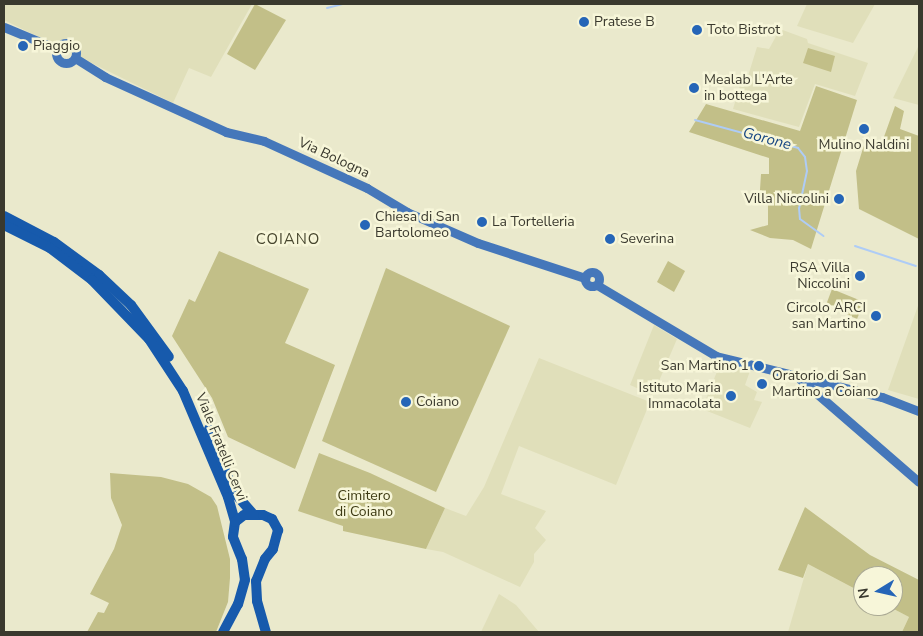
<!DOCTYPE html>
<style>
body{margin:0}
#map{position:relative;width:923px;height:636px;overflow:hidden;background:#eae9cc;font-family:"Nunito Sans",sans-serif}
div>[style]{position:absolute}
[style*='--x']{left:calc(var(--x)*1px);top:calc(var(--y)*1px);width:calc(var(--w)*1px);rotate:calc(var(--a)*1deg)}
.built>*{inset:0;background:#e0dfba}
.green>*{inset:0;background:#c2bf88}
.stream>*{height:2px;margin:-1px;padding:0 1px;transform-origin:1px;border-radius:1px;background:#aeccf6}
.secondary>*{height:9px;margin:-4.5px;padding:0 4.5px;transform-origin:4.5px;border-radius:4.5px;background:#4577ba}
.secondary>.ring{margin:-4.5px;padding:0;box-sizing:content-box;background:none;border:9px solid #4577ba;border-radius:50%}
.primary>*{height:10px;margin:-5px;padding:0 5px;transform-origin:5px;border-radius:5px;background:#175aac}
.dots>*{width:14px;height:14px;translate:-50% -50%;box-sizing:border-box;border:2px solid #f7f6d9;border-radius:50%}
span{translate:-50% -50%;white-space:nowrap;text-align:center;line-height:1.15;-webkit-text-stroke:5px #f7f6d9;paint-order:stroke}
.poi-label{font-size:14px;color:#3a392e}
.left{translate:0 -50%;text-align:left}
.right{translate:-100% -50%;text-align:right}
.street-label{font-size:14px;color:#3a392e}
.park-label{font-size:14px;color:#3d3a13}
.water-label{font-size:15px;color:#154582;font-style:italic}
.neighbourhood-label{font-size:15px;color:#47462e;letter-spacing:1px}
.frame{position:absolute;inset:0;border:5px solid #3a392e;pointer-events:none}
.north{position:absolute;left:853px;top:566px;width:50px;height:50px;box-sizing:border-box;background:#f7f6d9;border:1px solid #abaa95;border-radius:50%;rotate:261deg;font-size:14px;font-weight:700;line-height:20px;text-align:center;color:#3a392e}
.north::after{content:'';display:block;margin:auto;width:18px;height:22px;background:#2565b7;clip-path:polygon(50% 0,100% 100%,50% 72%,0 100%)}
</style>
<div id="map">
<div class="built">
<div style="clip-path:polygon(4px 4px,252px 4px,211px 77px,189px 68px,173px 103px,4px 20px)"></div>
<div style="clip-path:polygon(807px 4px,875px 4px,853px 43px,797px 26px)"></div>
<div style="clip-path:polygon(780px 29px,807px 39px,808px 43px,868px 63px,855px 96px,815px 84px,799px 127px,733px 109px,743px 75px,748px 76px,757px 47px,769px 49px)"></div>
<div style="clip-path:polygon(919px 45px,919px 105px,893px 98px)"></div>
<div style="clip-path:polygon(919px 303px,919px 399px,888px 390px)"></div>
<div style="clip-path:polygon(654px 325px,677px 339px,653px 395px,630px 385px)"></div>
<div style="clip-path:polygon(539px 358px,650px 402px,616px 485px,519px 446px,501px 494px,546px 511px,535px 528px,546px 540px,534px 554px,534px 562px,520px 587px,443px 552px,426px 549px,445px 508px,466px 516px,484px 487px)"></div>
<div style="clip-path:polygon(720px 364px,750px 371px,745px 385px,757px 392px,754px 400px,762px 402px,750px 428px,702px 409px)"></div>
<div style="clip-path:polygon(808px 564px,863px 593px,863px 606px,888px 606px,909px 617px,902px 632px,788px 632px)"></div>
<div style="clip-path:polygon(499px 594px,516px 605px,539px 632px,481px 632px)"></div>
</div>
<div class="green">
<div style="clip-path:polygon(255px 4px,286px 20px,255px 70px,227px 54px)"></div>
<div style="clip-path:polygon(808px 48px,835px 56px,831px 72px,803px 63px)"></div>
<div style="clip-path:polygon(816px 86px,857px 100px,811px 249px,793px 240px,770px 238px,750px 230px,768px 225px,768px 205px,759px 205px,761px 174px,769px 174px,769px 158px,689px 132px,706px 104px,800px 131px)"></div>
<div style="clip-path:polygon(895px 106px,904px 111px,900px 129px,919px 136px,919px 239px,859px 209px,856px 171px,864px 145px,880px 148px)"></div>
<div style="clip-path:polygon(219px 251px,309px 289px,285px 343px,335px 365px,295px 469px,228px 437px,212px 398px,172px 336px,189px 299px,195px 302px)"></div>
<div style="clip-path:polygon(668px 261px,685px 271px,674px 292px,657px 282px)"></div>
<div style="clip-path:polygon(386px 268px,510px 326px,436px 492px,322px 441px)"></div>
<div style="clip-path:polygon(832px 289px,864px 302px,857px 319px,826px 305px)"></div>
<div style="clip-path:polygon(319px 453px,370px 473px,445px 508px,426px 549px,343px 531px,343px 526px,298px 511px)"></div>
<div style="clip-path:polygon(110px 473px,161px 477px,188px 484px,211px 497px,217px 506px,230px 559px,230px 578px,228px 602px,216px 632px,87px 632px,98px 612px,104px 613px,109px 603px,90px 594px,114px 549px,122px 525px,111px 498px)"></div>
<div style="clip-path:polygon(805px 507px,870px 555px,919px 580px,919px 632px,902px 632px,909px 617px,888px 606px,893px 606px,893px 576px,863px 576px,863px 593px,808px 564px,803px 578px,778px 570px)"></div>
</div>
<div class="stream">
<div style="--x:327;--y:8;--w:16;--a:-14"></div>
<div style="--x:695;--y:120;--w:107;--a:15.2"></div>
<div style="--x:798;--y:148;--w:11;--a:52"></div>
<div style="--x:805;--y:157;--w:14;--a:82"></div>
<div style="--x:807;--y:171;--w:38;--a:102"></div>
<div style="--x:799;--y:208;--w:11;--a:85"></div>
<div style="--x:800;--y:219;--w:29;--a:36"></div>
<div style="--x:855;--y:246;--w:64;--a:18.2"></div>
</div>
<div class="secondary">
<div style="--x:4;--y:27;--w:57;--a:22.5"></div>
<div class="ring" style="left:56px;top:43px;width:11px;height:11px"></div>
<div style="--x:75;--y:58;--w:36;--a:32"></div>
<div style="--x:105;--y:77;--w:133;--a:24.4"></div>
<div style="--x:226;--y:132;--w:39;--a:13"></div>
<div style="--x:264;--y:141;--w:113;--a:24.5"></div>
<div style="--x:367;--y:188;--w:47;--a:31"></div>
<div style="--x:407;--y:212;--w:77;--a:23.6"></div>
<div style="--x:478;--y:243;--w:113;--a:18.1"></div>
<div class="ring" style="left:585px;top:272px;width:5px;height:5px"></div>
<div style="--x:597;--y:285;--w:139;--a:30.8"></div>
<div style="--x:716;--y:356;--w:171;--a:13.9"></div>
<div style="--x:882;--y:397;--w:40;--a:21"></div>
<div style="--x:800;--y:379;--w:157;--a:40.9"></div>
</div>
<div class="primary">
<div style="--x:4;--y:216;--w:56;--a:27.5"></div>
<div style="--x:54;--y:242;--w:56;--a:36.3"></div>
<div style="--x:99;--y:275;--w:44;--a:43.2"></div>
<div style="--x:131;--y:305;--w:64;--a:53.8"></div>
<div style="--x:4;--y:225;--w:51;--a:26.6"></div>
<div style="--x:50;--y:248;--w:53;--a:37.3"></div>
<div style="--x:92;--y:280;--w:82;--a:46"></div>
<div style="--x:149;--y:339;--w:62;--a:56.8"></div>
<div style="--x:183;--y:391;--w:115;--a:67"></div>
<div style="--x:228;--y:497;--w:26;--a:74"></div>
<div style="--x:235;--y:522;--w:15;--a:98"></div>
<div style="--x:233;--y:537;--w:24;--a:68"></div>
<div style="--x:242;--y:559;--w:21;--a:82"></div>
<div style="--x:245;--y:580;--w:25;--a:106"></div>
<div style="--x:238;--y:604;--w:32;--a:118"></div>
<div style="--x:209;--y:429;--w:66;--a:68.8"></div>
<div style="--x:233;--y:491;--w:29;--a:49"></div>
<div style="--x:235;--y:522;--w:11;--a:-38"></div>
<div style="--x:244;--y:515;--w:19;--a:0"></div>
<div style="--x:263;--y:515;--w:10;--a:24"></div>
<div style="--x:272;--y:519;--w:13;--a:61"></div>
<div style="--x:278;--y:530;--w:20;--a:105"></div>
<div style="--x:273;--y:549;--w:13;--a:129"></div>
<div style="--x:265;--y:559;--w:24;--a:112"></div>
<div style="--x:256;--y:581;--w:20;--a:87"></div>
<div style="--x:257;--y:601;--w:32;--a:74"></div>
</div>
<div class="dots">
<div style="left:584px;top:22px;background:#2565b7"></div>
<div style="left:697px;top:30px;background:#2565b7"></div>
<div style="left:23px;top:46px;background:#2565b7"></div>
<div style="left:694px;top:88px;background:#2565b7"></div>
<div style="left:864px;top:129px;background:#2565b7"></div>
<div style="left:839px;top:199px;background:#2565b7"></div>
<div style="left:482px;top:222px;background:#2565b7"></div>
<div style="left:365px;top:225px;background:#2565b7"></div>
<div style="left:610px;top:239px;background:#2565b7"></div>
<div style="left:860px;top:276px;background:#2565b7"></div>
<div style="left:876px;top:316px;background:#2565b7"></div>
<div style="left:759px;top:366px;background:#2565b7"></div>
<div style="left:762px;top:384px;background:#2565b7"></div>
<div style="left:731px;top:396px;background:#2565b7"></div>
<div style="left:406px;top:402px;background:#2565b7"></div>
</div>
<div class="poi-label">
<span class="left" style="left:594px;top:22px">Pratese B</span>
<span class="left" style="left:707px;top:30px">Toto Bistrot</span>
<span class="left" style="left:33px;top:46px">Piaggio</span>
<span class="left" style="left:704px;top:88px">Mealab L'Arte<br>in bottega</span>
<span style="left:864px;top:145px">Mulino Naldini</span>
<span class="right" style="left:829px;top:199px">Villa Niccolini</span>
<span class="left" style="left:375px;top:225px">Chiesa di San<br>Bartolomeo</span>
<span class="left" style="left:492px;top:222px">La Tortelleria</span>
<span class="left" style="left:620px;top:239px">Severina</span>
<span class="right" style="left:850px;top:276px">RSA Villa<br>Niccolini</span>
<span class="right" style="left:866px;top:316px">Circolo ARCI<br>san Martino</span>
<span class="right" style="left:749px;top:366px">San Martino 1</span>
<span class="left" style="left:772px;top:384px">Oratorio di San<br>Martino a Coiano</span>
<span class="right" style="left:721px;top:396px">Istituto Maria<br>Immacolata</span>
<span class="left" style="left:416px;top:402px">Coiano</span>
</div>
<div class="street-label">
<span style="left:334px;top:158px;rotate:25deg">Via Bologna</span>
<span style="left:221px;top:447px;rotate:68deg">Viale Fratelli Cervi</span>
</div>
<div class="park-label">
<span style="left:364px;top:504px">Cimitero<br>di Coiano</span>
</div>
<div class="water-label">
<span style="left:767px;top:139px;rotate:15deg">Gorone</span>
</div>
<div class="neighbourhood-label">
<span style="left:288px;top:240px">COIANO</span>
</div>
<div class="frame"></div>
<div class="north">N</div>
</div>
